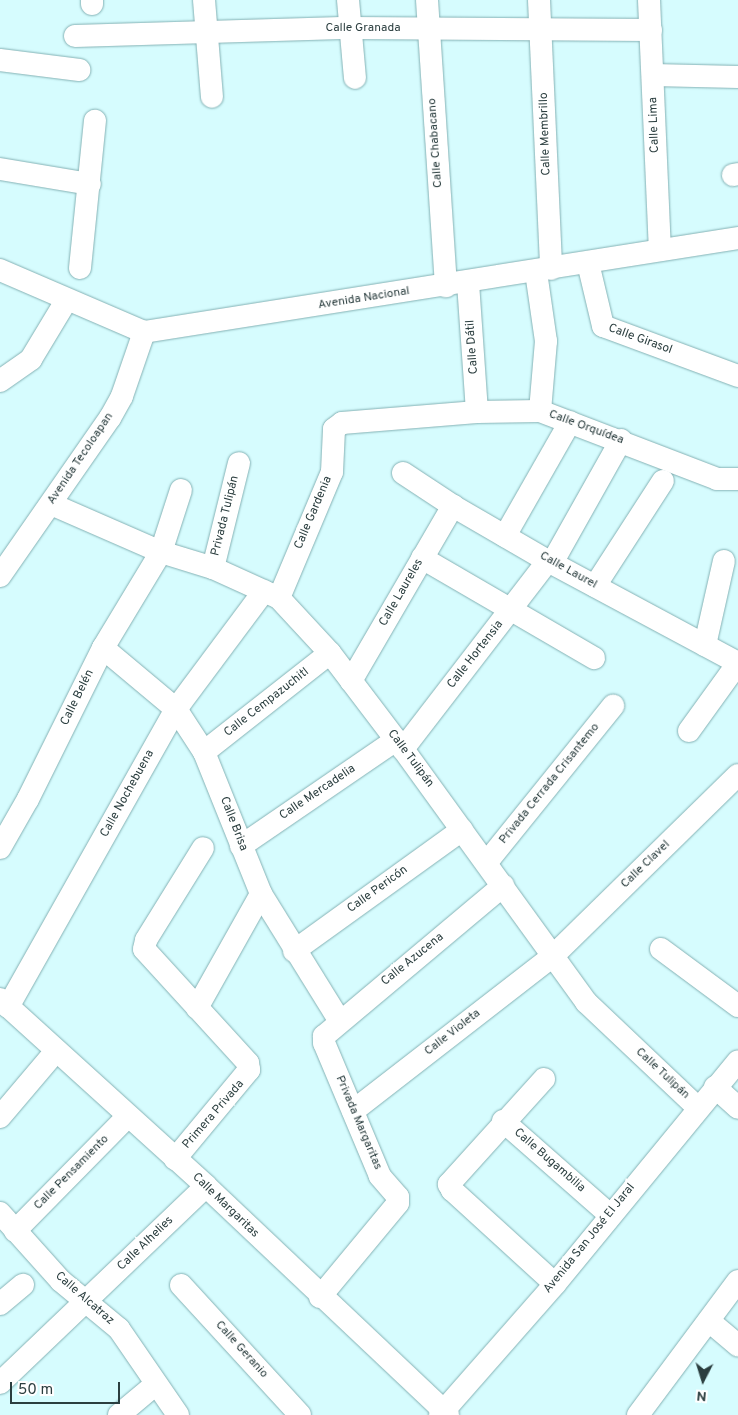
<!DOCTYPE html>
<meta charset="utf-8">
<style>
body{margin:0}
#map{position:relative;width:738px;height:1415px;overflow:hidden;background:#d6fcfe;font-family:Overpass,sans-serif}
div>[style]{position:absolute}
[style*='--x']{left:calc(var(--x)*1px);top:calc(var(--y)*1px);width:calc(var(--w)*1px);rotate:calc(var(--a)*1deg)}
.roads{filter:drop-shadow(0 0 1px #84b1b4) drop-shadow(0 0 1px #84b1b4)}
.minor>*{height:22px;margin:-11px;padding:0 11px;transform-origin:11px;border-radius:11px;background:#fff}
span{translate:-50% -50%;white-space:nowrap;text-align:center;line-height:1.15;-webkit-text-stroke:5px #fff;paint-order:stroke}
.street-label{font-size:12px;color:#2b3e3f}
.north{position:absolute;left:678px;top:1355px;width:50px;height:50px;-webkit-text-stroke:4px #fff;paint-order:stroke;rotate:185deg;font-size:14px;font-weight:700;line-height:20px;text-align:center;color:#2b3e3f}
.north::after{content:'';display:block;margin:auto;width:18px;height:22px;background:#2b3e3f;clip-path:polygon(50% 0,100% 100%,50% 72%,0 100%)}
.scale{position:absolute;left:10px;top:1382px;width:110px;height:22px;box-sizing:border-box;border:2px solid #2b3e3f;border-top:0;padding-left:6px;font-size:15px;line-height:18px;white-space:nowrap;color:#2b3e3f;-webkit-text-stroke:4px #fff;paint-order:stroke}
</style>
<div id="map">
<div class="roads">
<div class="minor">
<div style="--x:92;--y:0;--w:4;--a:90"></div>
<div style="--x:204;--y:0;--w:97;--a:85.3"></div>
<div style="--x:348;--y:0;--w:78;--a:84.9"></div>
<div style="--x:427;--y:0;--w:287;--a:86.2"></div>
<div style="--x:539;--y:0;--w:269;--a:87.4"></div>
<div style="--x:649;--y:0;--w:250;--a:87.5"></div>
<div style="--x:75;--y:36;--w:275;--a:-1.7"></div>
<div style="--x:350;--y:28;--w:301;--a:0.4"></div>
<div style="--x:0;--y:60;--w:80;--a:7.2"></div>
<div style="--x:653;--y:75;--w:85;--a:1.3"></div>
<div style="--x:0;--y:169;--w:91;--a:9.5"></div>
<div style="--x:733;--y:175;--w:5;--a:-11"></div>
<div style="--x:588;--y:263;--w:65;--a:76.6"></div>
<div style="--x:603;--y:326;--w:144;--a:20.3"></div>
<div style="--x:80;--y:268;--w:148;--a:-84.2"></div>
<div style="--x:0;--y:270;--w:157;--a:23.3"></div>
<div style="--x:144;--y:332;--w:601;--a:-8.99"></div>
<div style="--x:536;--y:272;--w:70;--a:81.8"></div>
<div style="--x:546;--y:341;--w:70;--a:94.9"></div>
<div style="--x:468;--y:283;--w:129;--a:86"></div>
<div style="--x:0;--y:381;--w:38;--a:-35"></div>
<div style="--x:31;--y:359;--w:68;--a:-58.9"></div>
<div style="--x:403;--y:473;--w:60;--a:33.4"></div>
<div style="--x:453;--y:506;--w:110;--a:30.1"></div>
<div style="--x:548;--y:561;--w:216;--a:28.2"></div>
<div style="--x:51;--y:504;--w:120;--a:23.6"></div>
<div style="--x:161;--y:552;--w:54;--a:17.1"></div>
<div style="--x:213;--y:568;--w:72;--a:24.4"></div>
<div style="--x:279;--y:598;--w:75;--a:47.2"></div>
<div style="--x:330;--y:653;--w:121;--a:52.8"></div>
<div style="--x:403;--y:749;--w:312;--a:54.1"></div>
<div style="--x:586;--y:1002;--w:153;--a:43.4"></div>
<div style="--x:505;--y:536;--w:131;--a:-60.3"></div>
<div style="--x:422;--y:558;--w:199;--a:30.2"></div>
<div style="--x:552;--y:563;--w:141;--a:-60.7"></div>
<div style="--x:213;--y:568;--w:108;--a:-76.1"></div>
<div style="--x:0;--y:576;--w:193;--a:-55.2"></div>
<div style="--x:110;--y:418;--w:25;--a:-61"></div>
<div style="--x:122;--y:396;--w:68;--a:-71"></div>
<div style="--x:595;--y:586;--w:125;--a:-57.1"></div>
<div style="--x:279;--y:598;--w:137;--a:-67.2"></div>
<div style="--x:332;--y:472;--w:43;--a:-87.3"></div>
<div style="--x:334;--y:429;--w:10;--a:-37"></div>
<div style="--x:342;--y:423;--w:135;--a:-4.7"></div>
<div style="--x:477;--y:412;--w:63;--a:-0.9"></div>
<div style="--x:540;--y:411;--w:190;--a:21"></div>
<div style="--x:717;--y:479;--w:21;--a:0"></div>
<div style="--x:705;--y:645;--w:86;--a:-77.3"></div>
<div style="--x:103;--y:648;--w:95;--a:39.9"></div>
<div style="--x:176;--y:709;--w:51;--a:56.9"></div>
<div style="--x:204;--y:752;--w:153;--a:68.1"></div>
<div style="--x:261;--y:894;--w:148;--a:58.2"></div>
<div style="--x:351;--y:681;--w:203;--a:-59.8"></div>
<div style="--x:689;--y:731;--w:84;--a:-54.2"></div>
<div style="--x:403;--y:749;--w:237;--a:-52.4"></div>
<div style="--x:204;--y:752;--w:160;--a:-38.2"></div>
<div style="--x:241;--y:846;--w:188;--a:-34.4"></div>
<div style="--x:0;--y:848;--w:56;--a:-60.3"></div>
<div style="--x:28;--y:799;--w:169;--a:-63.6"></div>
<div style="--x:103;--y:648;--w:112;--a:-58.9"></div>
<div style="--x:161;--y:552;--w:65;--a:-72.1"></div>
<div style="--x:487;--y:862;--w:201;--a:-51.1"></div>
<div style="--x:661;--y:949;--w:96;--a:36.5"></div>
<div style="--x:294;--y:951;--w:207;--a:-35.8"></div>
<div style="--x:0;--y:999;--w:278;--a:42.2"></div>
<div style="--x:206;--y:1186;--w:333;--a:43.4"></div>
<div style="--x:8;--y:1007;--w:342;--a:-60.6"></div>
<div style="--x:176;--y:709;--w:147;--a:-53.3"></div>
<div style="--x:197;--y:1008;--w:131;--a:-60.7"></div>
<div style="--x:544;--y:1079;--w:142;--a:132.1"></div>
<div style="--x:449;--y:1184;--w:7;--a:63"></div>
<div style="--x:452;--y:1190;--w:139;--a:42.4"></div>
<div style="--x:715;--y:1087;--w:31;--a:42"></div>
<div style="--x:353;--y:1111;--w:254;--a:-37.8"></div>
<div style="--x:554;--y:955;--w:257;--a:-44.4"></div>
<div style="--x:0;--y:1117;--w:87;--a:-49.7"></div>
<div style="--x:503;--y:1121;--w:142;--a:41.3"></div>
<div style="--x:175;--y:1159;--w:116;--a:-50.3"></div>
<div style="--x:249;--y:1070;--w:7;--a:-98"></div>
<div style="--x:248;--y:1063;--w:154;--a:-132.4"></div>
<div style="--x:144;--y:949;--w:9;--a:-77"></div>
<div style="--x:146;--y:940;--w:108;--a:-58.2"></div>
<div style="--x:0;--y:1213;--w:91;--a:48.1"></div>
<div style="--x:61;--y:1281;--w:75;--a:39.6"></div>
<div style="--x:119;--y:1329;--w:104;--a:55.5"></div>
<div style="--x:15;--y:1231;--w:161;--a:-45.5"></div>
<div style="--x:181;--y:1285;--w:176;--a:47.5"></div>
<div style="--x:320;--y:1297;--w:122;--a:-50.3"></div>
<div style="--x:398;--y:1203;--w:6;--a:-90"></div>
<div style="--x:398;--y:1197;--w:28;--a:-131"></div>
<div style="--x:380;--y:1176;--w:144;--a:-112.8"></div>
<div style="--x:324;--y:1043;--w:7;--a:-90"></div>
<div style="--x:324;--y:1036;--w:234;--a:-40"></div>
<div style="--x:0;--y:1304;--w:30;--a:-40"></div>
<div style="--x:709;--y:1321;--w:38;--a:40"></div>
<div style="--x:0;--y:1383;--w:285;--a:-43.7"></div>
<div style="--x:119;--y:1415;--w:48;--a:-40"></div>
<div style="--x:440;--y:1415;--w:174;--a:-48.7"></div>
<div style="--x:555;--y:1284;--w:288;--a:-50.6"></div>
<div style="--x:638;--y:1415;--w:167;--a:-53.3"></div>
</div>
</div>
<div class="street-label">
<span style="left:363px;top:29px">Calle Granada</span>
<span style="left:655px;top:125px;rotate:-92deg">Calle Lima</span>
<span style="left:546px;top:134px;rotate:-92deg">Calle Membrillo</span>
<span style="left:436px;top:143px;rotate:-94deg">Calle Chabacano</span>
<span style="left:364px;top:299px;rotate:-9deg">Avenida Nacional</span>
<span style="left:640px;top:340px;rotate:20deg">Calle Girasol</span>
<span style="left:473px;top:347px;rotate:-94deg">Calle Dátil</span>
<span style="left:586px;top:428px;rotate:20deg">Calle Orquídea</span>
<span style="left:81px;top:459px;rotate:-56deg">Avenida Tecoloapan</span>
<span style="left:314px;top:513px;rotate:-67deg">Calle Gardenia</span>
<span style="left:226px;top:516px;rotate:-76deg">Privada Tulipán</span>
<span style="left:568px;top:571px;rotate:29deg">Calle Laurel</span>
<span style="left:402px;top:593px;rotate:-60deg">Calle Laureles</span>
<span style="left:476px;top:655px;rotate:-52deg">Calle Hortensia</span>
<span style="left:78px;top:698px;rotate:-64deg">Calle Belén</span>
<span style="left:267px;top:703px;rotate:-38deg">Calle Cempazuchitl</span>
<span style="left:410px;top:759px;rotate:53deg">Calle Tulipán</span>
<span style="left:550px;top:784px;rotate:-51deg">Privada Cerrada Crisantemo</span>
<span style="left:318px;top:793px;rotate:-34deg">Calle Mercadelia</span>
<span style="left:128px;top:794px;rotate:-61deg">Calle Nochebuena</span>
<span style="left:233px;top:824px;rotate:69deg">Calle Brisa</span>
<span style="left:646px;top:865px;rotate:-44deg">Calle Clavel</span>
<span style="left:378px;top:890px;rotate:-36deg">Calle Pericón</span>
<span style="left:413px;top:960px;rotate:-39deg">Calle Azucena</span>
<span style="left:453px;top:1033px;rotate:-38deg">Calle Violeta</span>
<span style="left:662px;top:1074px;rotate:43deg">Calle Tulipán</span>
<span style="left:214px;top:1115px;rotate:-49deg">Primera Privada</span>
<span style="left:358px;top:1123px;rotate:67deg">Privada Margaritas</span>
<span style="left:549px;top:1161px;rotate:41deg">Calle Bugambilia</span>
<span style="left:72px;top:1173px;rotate:-45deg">Calle Pensamiento</span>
<span style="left:225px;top:1206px;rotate:44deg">Calle Margaritas</span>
<span style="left:590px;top:1239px;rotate:-51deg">Avenida San José El Jaral</span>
<span style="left:146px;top:1244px;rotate:-44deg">Calle Alhelies</span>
<span style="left:84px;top:1299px;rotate:41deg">Calle Alcatraz</span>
<span style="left:241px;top:1350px;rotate:48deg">Calle Geranio</span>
</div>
<div class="north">N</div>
<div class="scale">50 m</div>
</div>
